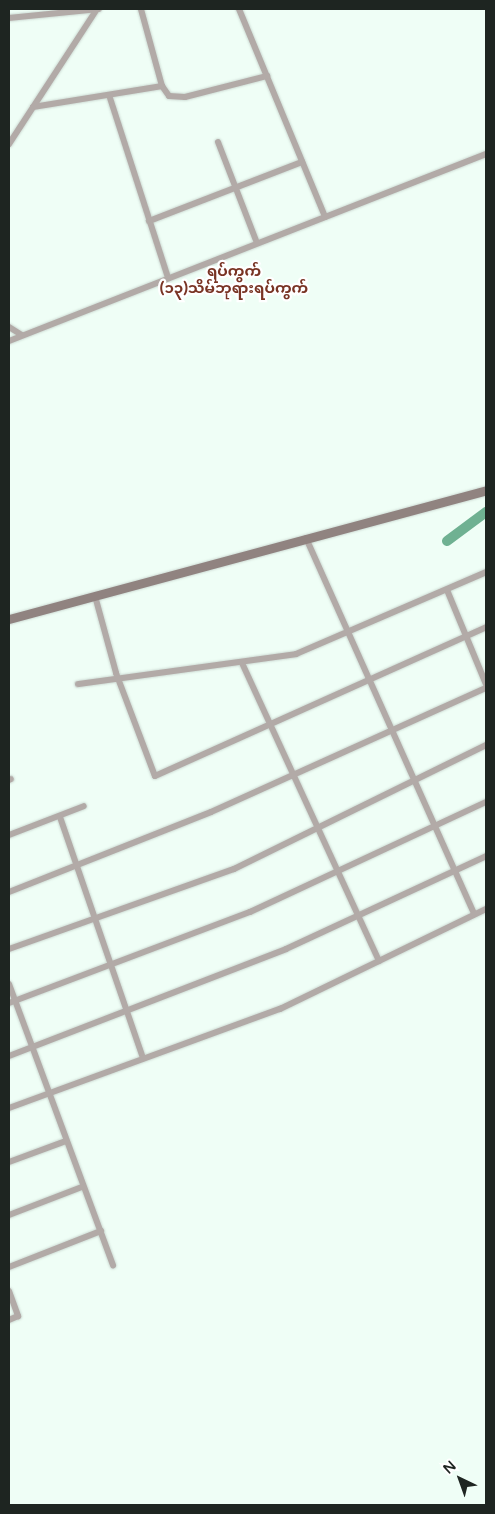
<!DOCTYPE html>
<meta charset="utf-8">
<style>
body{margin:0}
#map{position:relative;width:495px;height:1514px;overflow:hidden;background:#effef6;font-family:"Varela Round","Noto Sans Myanmar",sans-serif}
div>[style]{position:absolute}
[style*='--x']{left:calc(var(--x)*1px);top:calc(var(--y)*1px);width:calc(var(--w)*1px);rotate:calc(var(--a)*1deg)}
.river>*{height:10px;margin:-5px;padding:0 5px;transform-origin:5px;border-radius:5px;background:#6fb192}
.roads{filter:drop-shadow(0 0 1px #cedbd4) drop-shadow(0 0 1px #cedbd4)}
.minor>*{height:6px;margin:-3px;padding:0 3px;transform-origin:3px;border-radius:3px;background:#b2aaa7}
.secondary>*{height:9px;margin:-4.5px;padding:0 4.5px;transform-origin:4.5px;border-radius:4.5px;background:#908380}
span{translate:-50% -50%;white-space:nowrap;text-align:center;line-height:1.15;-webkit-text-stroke:4.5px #fff;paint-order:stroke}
.quarter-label{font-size:15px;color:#793424;font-weight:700}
.frame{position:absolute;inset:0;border:10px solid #1e2521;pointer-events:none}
.north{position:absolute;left:435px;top:1454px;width:50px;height:50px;-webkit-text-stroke:4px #fff;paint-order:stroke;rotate:318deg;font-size:14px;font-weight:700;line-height:20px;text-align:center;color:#1e2521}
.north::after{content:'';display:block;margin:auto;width:18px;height:22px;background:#1e2521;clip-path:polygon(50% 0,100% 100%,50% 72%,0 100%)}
</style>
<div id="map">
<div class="river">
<div style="--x:447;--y:541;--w:49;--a:-36.6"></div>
</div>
<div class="roads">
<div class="minor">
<div style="--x:239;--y:9;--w:225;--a:67.5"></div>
<div style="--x:9;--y:18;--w:90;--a:-5.7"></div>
<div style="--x:162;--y:86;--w:12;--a:55"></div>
<div style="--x:169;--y:96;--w:16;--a:4"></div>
<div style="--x:185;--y:97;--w:85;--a:-14.4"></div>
<div style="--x:110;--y:98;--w:189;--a:72.1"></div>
<div style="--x:33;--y:107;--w:131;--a:-9.2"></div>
<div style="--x:162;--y:86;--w:80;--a:-105.3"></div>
<div style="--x:218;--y:142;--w:108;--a:68.9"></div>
<div style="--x:9;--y:144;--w:161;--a:-56.9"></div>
<div style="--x:149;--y:221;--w:164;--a:-21.1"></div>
<div style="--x:9;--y:327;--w:15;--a:32"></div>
<div style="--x:9;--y:341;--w:512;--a:-21.41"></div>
<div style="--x:306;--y:538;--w:412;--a:65.9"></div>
<div style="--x:447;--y:590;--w:102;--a:67.5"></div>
<div style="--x:95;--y:596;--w:80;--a:74.7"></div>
<div style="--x:116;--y:673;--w:110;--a:69.3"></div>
<div style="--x:155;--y:776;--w:363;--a:-24.2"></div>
<div style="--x:242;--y:663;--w:328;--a:65.3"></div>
<div style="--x:78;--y:684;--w:220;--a:-7.8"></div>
<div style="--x:296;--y:654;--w:207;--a:-23.3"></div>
<div style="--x:9;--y:780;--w:2;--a:-27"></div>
<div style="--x:60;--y:817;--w:255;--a:71"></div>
<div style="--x:9;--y:835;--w:80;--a:-21.1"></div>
<div style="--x:9;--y:892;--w:217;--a:-21.6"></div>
<div style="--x:211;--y:812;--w:302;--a:-24.3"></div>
<div style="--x:9;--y:949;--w:239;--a:-19.6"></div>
<div style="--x:234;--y:869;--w:281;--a:-26.2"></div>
<div style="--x:9;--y:984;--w:300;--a:69.7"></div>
<div style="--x:9;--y:1003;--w:258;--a:-20.7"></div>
<div style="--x:250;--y:912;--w:260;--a:-25"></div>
<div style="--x:9;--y:1056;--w:297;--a:-21.1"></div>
<div style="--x:286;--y:949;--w:221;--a:-24.9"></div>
<div style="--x:9;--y:1108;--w:289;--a:-20.1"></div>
<div style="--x:280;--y:1009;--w:229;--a:-25.9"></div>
<div style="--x:9;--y:1162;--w:61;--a:-20.2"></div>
<div style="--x:9;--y:1215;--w:78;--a:-21"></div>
<div style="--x:9;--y:1267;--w:99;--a:-21.4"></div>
<div style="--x:9;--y:1291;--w:27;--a:70"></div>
<div style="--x:18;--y:1316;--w:10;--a:156"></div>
</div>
<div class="secondary">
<div style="--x:9;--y:619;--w:494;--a:-15.1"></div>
</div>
</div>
<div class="quarter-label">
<span style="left:234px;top:280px">ရပ်ကွက်<br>(၁၃)သိမ်ဘုရားရပ်ကွက်</span>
</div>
<div class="frame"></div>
<div class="north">N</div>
</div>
